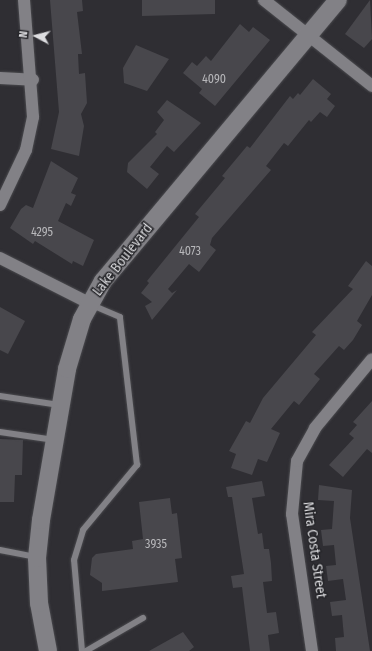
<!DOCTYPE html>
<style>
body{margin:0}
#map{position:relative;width:372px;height:651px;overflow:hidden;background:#2f2e33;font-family:"Fira Sans Condensed",sans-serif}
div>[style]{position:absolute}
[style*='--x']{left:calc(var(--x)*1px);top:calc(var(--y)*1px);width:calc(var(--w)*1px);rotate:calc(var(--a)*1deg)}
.building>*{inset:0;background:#48474c}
.roads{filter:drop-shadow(0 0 1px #4a4a4e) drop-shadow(0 0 1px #4a4a4e)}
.service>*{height:6px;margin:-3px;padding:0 3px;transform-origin:3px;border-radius:3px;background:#828186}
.minor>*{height:12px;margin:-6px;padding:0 6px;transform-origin:6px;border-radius:6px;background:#828186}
.secondary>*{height:18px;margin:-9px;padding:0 9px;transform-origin:9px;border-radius:9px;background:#828186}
span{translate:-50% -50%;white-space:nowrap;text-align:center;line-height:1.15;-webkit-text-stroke:3px #252529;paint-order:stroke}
.number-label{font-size:12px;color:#b8b8bb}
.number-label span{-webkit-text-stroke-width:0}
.street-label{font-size:14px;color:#dddde0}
.north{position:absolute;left:16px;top:16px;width:40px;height:40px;-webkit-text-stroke:3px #252529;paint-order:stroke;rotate:277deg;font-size:11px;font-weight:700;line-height:16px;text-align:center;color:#dddde0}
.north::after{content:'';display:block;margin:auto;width:14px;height:18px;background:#dddde0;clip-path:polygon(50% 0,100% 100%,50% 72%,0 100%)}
</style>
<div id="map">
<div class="building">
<div style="clip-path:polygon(50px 0,82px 0,83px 11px,77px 12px,82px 54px,78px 54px,79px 74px,85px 73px,87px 103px,81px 114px,84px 126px,79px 156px,51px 149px,59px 112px)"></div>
<div style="clip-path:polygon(142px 0,215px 0,215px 14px,142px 16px)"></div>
<div style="clip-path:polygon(370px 0,372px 39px,364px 48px,345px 34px)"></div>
<div style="clip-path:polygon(240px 24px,249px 32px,253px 27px,270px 40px,215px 106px,199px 93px,202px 89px,183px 73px,192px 62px,197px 66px,206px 56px,211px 61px)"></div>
<div style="clip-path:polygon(136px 45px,169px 59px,147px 91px,124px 83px,123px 68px)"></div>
<div style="clip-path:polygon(313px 79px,331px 94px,327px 99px,335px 106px,327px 117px,320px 112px,311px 122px,309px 120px,288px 146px,284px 143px,266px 166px,271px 170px,212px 238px,210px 245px,216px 250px,199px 272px,189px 264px,168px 289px,172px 293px,177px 290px,152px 320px,145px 306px,152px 302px,141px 293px,149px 283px,147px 281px,199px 217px,195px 214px,225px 178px,222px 176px,247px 146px,250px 148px,290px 96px,293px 99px,298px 93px,300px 95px)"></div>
<div style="clip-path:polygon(167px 100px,201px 123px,174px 152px,167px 146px,150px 167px,159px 174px,147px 189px,127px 172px,128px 163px,157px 134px,155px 132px,164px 120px,157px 112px)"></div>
<div style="clip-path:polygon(51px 161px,78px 178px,71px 193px,76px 195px,71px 206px,66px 203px,58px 221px,94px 240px,83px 266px,73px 261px,72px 264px,35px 241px,33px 244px,10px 228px,21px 209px,26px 205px,33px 208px)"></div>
<div style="clip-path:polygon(366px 261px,372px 266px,372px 295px,357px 321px,362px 325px,353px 340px,344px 350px,339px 346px,314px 374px,320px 379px,299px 405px,294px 401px,271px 429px,280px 433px,267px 462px,258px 459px,252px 475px,231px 468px,236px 454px,229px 451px,246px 421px,250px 423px,263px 398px,316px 335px,312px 332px,353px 289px,348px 286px)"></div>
<div style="clip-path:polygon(0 307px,25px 321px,8px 354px,0 350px)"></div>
<div style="clip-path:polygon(372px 401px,372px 453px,367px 449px,343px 477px,329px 465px,354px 438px,349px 434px,357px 425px,353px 422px)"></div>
<div style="clip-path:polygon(0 439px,23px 440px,22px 475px,15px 475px,14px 502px,0 502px)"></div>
<div style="clip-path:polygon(262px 481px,265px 496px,252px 498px,258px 534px,262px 533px,264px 549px,269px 549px,271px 563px,272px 581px,263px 582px,267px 613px,276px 612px,279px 633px,268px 635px,270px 651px,250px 651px,242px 587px,233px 588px,231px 576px,244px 574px,232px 497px,228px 497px,226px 487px)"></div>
<div style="clip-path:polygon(319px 485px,352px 490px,350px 518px,370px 651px,336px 651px,335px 638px,344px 637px,342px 615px,332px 616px,330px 602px,346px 600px,343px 579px,328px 581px,326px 566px,336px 565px,334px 545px,323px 546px,321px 530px,332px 529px,334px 501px,318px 500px)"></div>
<div style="clip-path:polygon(170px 498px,172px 514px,177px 513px,182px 558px,175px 559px,178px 582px,102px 591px,102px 583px,90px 575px,92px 558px,96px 554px,133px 549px,132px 541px,143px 539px,139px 502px)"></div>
<div style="clip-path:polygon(183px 632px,194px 647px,189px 651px,149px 651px)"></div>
</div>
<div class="roads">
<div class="service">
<div style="--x:0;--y:396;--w:60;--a:8.7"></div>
<div style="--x:0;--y:432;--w:55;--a:8.4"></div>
<div style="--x:0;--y:550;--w:36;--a:11"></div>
<div style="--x:82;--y:651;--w:91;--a:-95"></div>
<div style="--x:74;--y:560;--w:31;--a:-73"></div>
<div style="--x:83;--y:530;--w:85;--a:-50.3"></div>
<div style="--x:137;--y:465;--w:149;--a:-96.6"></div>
<div style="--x:120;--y:317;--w:30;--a:-157"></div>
<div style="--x:86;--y:651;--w:66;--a:-30.1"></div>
</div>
<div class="minor">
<div style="--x:264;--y:0;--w:138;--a:38.5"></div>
<div style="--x:0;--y:78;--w:33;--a:3"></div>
<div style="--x:0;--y:205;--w:61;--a:-64.7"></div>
<div style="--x:26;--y:150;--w:34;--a:-78"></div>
<div style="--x:33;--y:117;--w:117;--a:-94.4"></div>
<div style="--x:0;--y:258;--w:100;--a:26.8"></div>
<div style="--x:312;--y:651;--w:138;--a:-98.3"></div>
<div style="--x:292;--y:514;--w:53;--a:-84.6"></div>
<div style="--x:297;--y:461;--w:38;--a:-61"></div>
<div style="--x:315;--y:428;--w:89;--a:-50.4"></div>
</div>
<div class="secondary">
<div style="--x:48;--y:651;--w:49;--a:-100.6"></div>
<div style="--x:39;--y:603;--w:45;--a:-92.5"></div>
<div style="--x:37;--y:558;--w:38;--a:-84"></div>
<div style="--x:41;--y:520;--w:153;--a:-80.2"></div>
<div style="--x:67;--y:369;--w:52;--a:-73.3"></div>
<div style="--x:82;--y:319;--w:43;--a:-61.1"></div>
<div style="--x:103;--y:281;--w:366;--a:-50.1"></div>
</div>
</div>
<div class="number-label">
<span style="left:214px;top:80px">4090</span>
<span style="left:42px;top:233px">4295</span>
<span style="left:190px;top:252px">4073</span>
<span style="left:156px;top:545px">3935</span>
</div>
<div class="street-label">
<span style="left:123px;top:260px;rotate:-52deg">Lake Boulevard</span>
<span style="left:314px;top:550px;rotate:82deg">Mira Costa Street</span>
</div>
<div class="north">N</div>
</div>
